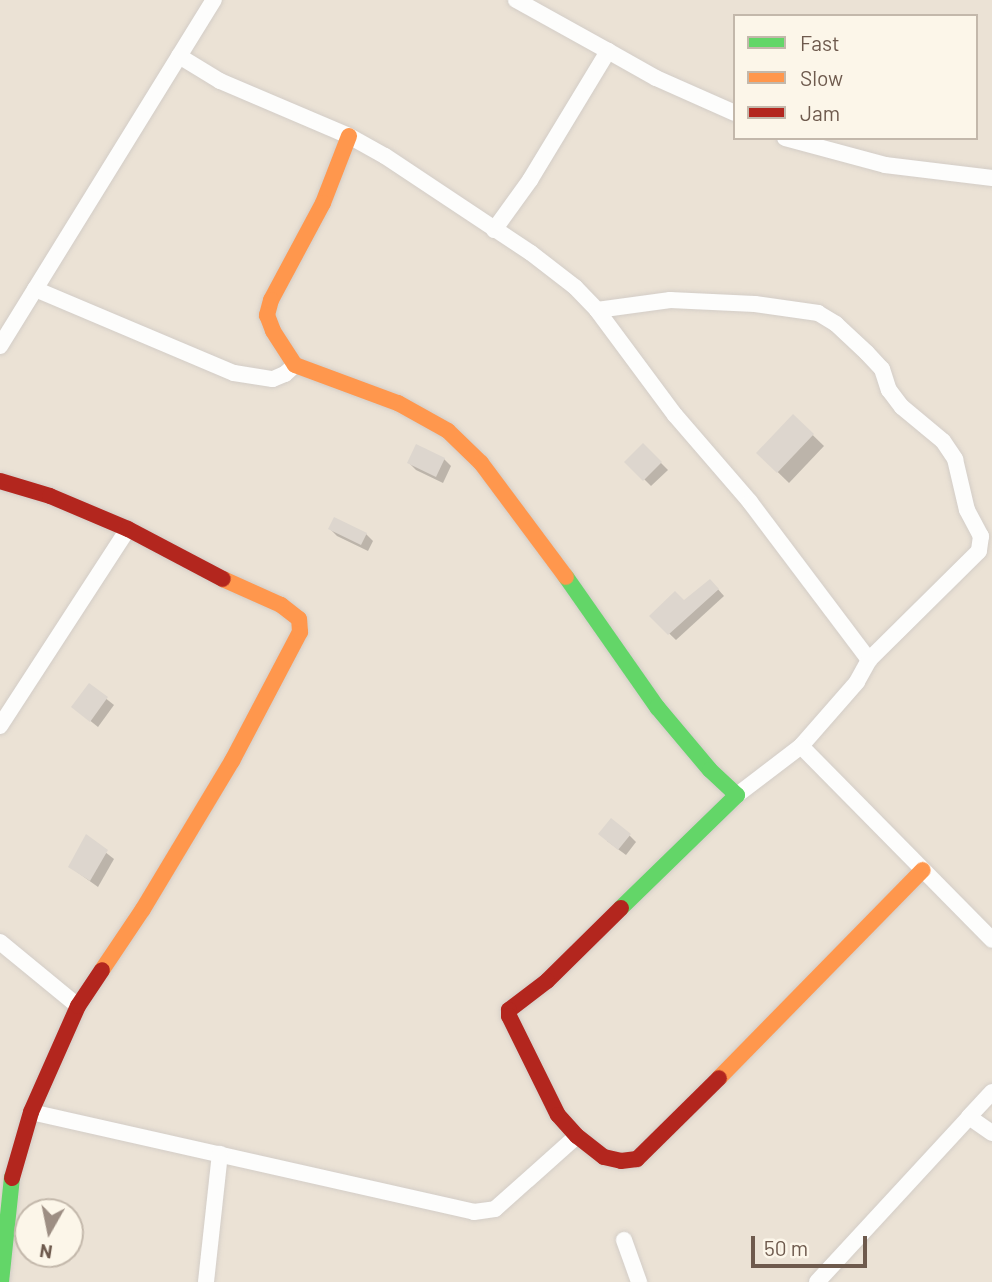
<!DOCTYPE html>
<style>
body{margin:0}
#map{position:relative;width:992px;height:1282px;overflow:hidden;background:#f4f0e8;font-family:Barlow,sans-serif}
div>[style]{position:absolute}
[style*='--x']{left:calc(var(--x)*1px);top:calc(var(--y)*1px);width:calc(var(--w)*1px);rotate:calc(var(--a)*1deg)}
.residential>*{inset:0;background:#ebe2d5}
.shadow>*{inset:0;background:#0003}
.building>*{inset:0;background:#ddd6ce}
.roads{filter:drop-shadow(0 0 2px #d3cdc7) drop-shadow(0 0 2px #d3cdc7)}
.street>*{height:16px;margin:-8px;padding:0 8px;transform-origin:8px;border-radius:8px;background:#fdfdfc}
.fast>*{height:16px;margin:-8px;padding:0 8px;transform-origin:8px;border-radius:8px;background:#63d668}
.slow>*{height:16px;margin:-8px;padding:0 8px;transform-origin:8px;border-radius:8px;background:#ff974d}
.jam>*{height:16px;margin:-8px;padding:0 8px;transform-origin:8px;border-radius:8px;background:#b3261e}
span{translate:-50% -50%;white-space:nowrap;text-align:center;line-height:1.15;-webkit-text-stroke:6px #fcf6e9;paint-order:stroke}
.legend{position:absolute;left:733px;top:14px;width:245px;height:126px;box-sizing:border-box;background:#fcf6e9;border:2px solid #c3b8ab;margin:0;padding:9px 12px;list-style:none;font-size:21px;color:#6e5a4d}
.legend li{display:flex;align-items:center;gap:14px;height:35px}
.legend b{width:35px;border:2px solid #c3b8ab}
.north{position:absolute;left:14px;top:1198px;width:70px;height:70px;box-sizing:border-box;background:#fcf6e9;border:2px solid #c3b8ab;border-radius:50%;rotate:189deg;font-size:19px;font-weight:700;line-height:28px;text-align:center;color:#6e5a4d}
.north::after{content:'';display:block;margin:auto;width:24px;height:32px;background:#9d8e83;clip-path:polygon(50% 0,100% 100%,50% 72%,0 100%)}
.scale{position:absolute;left:751px;top:1236px;width:116px;height:32px;box-sizing:border-box;border:4px solid #6e5a4d;border-top:0;padding-left:9px;font-size:21px;line-height:24px;white-space:nowrap;color:#6e5a4d;-webkit-text-stroke:5px #fcf6e9;paint-order:stroke}
</style>
<div id="map">
<div class="residential">
<div style="clip-path:polygon(evenodd,0 0,992px 0,992px 1282px,0 1282px,0 0,735px 16px,976px 16px,976px 138px,735px 138px,735px 16px,0 0,28px 1212px,70px 1212px,70px 1254px,28px 1254px,28px 1212px)"></div>
</div>
<div class="shadow">
<div style="clip-path:polygon(793px 416px,824px 446px,789px 483px,758px 453px)"></div>
<div style="clip-path:polygon(643px 445px,668px 470px,651px 486px,627px 462px)"></div>
<div style="clip-path:polygon(444px 459px,451px 466px,443px 483px,416px 470px,409px 463px)"></div>
<div style="clip-path:polygon(335px 519px,366px 534px,373px 541px,368px 551px,337px 536px,330px 529px)"></div>
<div style="clip-path:polygon(716px 587px,724px 596px,676px 640px,651px 616px)"></div>
<div style="clip-path:polygon(89px 685px,114px 705px,98px 727px,73px 707px)"></div>
<div style="clip-path:polygon(629px 835px,636px 842px,626px 855px,607px 841px)"></div>
<div style="clip-path:polygon(86px 837px,114px 859px,98px 887px,70px 867px)"></div>
</div>
<div class="building">
<div style="clip-path:polygon(793px 414px,814px 434px,777px 473px,756px 453px)"></div>
<div style="clip-path:polygon(643px 443px,662px 462px,643px 481px,624px 462px)"></div>
<div style="clip-path:polygon(416px 444px,445px 458px,436px 477px,407px 463px)"></div>
<div style="clip-path:polygon(334px 517px,367px 533px,361px 545px,328px 529px)"></div>
<div style="clip-path:polygon(710px 579px,719px 589px,668px 635px,649px 616px,675px 591px,684px 600px)"></div>
<div style="clip-path:polygon(89px 683px,108px 697px,90px 722px,71px 707px)"></div>
<div style="clip-path:polygon(611px 818px,631px 834px,618px 850px,598px 834px)"></div>
<div style="clip-path:polygon(86px 834px,108px 850px,90px 881px,68px 867px)"></div>
</div>
<div class="roads">
<div class="street">
<div style="--x:516;--y:0;--w:105;--a:29"></div>
<div style="--x:179;--y:56;--w:48;--a:31.4"></div>
<div style="--x:220;--y:81;--w:140;--a:23.1"></div>
<div style="--x:349;--y:136;--w:41;--a:29.1"></div>
<div style="--x:385;--y:156;--w:175;--a:33.6"></div>
<div style="--x:531;--y:253;--w:56;--a:37.7"></div>
<div style="--x:575;--y:287;--w:32;--a:46"></div>
<div style="--x:597;--y:310;--w:131;--a:53.4"></div>
<div style="--x:675;--y:415;--w:115;--a:49.2"></div>
<div style="--x:750;--y:502;--w:198;--a:53"></div>
<div style="--x:785;--y:138;--w:104;--a:15.1"></div>
<div style="--x:885;--y:165;--w:108;--a:6.9"></div>
<div style="--x:494;--y:230;--w:62;--a:-54.2"></div>
<div style="--x:530;--y:180;--w:151;--a:-58.8"></div>
<div style="--x:608;--y:51;--w:55;--a:29.4"></div>
<div style="--x:656;--y:78;--w:86;--a:23.9"></div>
<div style="--x:35;--y:289;--w:216;--a:22.9"></div>
<div style="--x:234;--y:373;--w:39;--a:9"></div>
<div style="--x:273;--y:379;--w:13;--a:-23"></div>
<div style="--x:285;--y:374;--w:13;--a:-42"></div>
<div style="--x:597;--y:310;--w:74;--a:-7.8"></div>
<div style="--x:670;--y:300;--w:85;--a:2.7"></div>
<div style="--x:755;--y:304;--w:64;--a:8.1"></div>
<div style="--x:818;--y:313;--w:21;--a:31"></div>
<div style="--x:836;--y:324;--w:42;--a:43.1"></div>
<div style="--x:867;--y:353;--w:22;--a:47"></div>
<div style="--x:882;--y:369;--w:22;--a:72"></div>
<div style="--x:889;--y:390;--w:21;--a:53"></div>
<div style="--x:902;--y:407;--w:53;--a:39.7"></div>
<div style="--x:943;--y:441;--w:22;--a:56"></div>
<div style="--x:955;--y:459;--w:52;--a:76.8"></div>
<div style="--x:967;--y:510;--w:30;--a:62"></div>
<div style="--x:981;--y:536;--w:15;--a:98"></div>
<div style="--x:979;--y:551;--w:155;--a:135.3"></div>
<div style="--x:869;--y:660;--w:25;--a:119"></div>
<div style="--x:857;--y:682;--w:85;--a:131.2"></div>
<div style="--x:0;--y:346;--w:407;--a:-58.3"></div>
<div style="--x:0;--y:726;--w:235;--a:-57"></div>
<div style="--x:737;--y:795;--w:81;--a:-37.4"></div>
<div style="--x:801;--y:746;--w:272;--a:45.4"></div>
<div style="--x:0;--y:942;--w:101;--a:39.4"></div>
<div style="--x:992;--y:1092;--w:34;--a:133"></div>
<div style="--x:969;--y:1117;--w:28;--a:35"></div>
<div style="--x:31;--y:1112;--w:454;--a:12.7"></div>
<div style="--x:474;--y:1212;--w:21;--a:-8"></div>
<div style="--x:495;--y:1209;--w:110;--a:-41.7"></div>
<div style="--x:624;--y:1240;--w:45;--a:70.3"></div>
<div style="--x:206;--y:1282;--w:129;--a:-83.8"></div>
<div style="--x:817;--y:1282;--w:224;--a:-47.3"></div>
</div>
<div class="fast">
<div style="--x:566;--y:577;--w:159;--a:55"></div>
<div style="--x:657;--y:707;--w:82;--a:49.9"></div>
<div style="--x:710;--y:770;--w:37;--a:43"></div>
<div style="--x:737;--y:795;--w:162;--a:135.8"></div>
<div style="--x:1;--y:1282;--w:105;--a:-84"></div>
</div>
<div class="slow">
<div style="--x:349;--y:136;--w:72;--a:111.2"></div>
<div style="--x:323;--y:203;--w:110;--a:118.2"></div>
<div style="--x:271;--y:300;--w:16;--a:105"></div>
<div style="--x:267;--y:315;--w:17;--a:69"></div>
<div style="--x:273;--y:331;--w:40;--a:57.1"></div>
<div style="--x:295;--y:365;--w:110;--a:20.3"></div>
<div style="--x:398;--y:403;--w:57;--a:29.2"></div>
<div style="--x:448;--y:431;--w:46;--a:44.1"></div>
<div style="--x:481;--y:463;--w:142;--a:53.3"></div>
<div style="--x:102;--y:970;--w:73;--a:-56.1"></div>
<div style="--x:143;--y:909;--w:173;--a:-59"></div>
<div style="--x:232;--y:761;--w:146;--a:-62.2"></div>
<div style="--x:300;--y:632;--w:13;--a:-94"></div>
<div style="--x:299;--y:619;--w:23;--a:-142"></div>
<div style="--x:281;--y:605;--w:64;--a:-155.9"></div>
<div style="--x:719;--y:1078;--w:291;--a:-45.6"></div>
</div>
<div class="jam">
<div style="--x:0;--y:481;--w:52;--a:16.7"></div>
<div style="--x:50;--y:496;--w:85;--a:22.9"></div>
<div style="--x:128;--y:529;--w:107;--a:27.8"></div>
<div style="--x:621;--y:908;--w:104;--a:135.4"></div>
<div style="--x:547;--y:981;--w:48;--a:142.7"></div>
<div style="--x:509;--y:1010;--w:6;--a:90"></div>
<div style="--x:509;--y:1016;--w:110;--a:63.7"></div>
<div style="--x:558;--y:1115;--w:28;--a:48"></div>
<div style="--x:577;--y:1136;--w:34;--a:38"></div>
<div style="--x:604;--y:1157;--w:17;--a:13"></div>
<div style="--x:621;--y:1161;--w:16;--a:-7"></div>
<div style="--x:637;--y:1159;--w:115;--a:-44.6"></div>
<div style="--x:12;--y:1178;--w:69;--a:-73.9"></div>
<div style="--x:31;--y:1112;--w:116;--a:-66.1"></div>
<div style="--x:78;--y:1006;--w:43;--a:-56.3"></div>
</div>
</div>
<ul class="legend">
<li><b style="height:9px;background:#63d668"></b>Fast</li>
<li><b style="height:9px;background:#ff974d"></b>Slow</li>
<li><b style="height:9px;background:#b3261e"></b>Jam</li>
</ul>
<div class="north">N</div>
<div class="scale">50 m</div>
</div>
